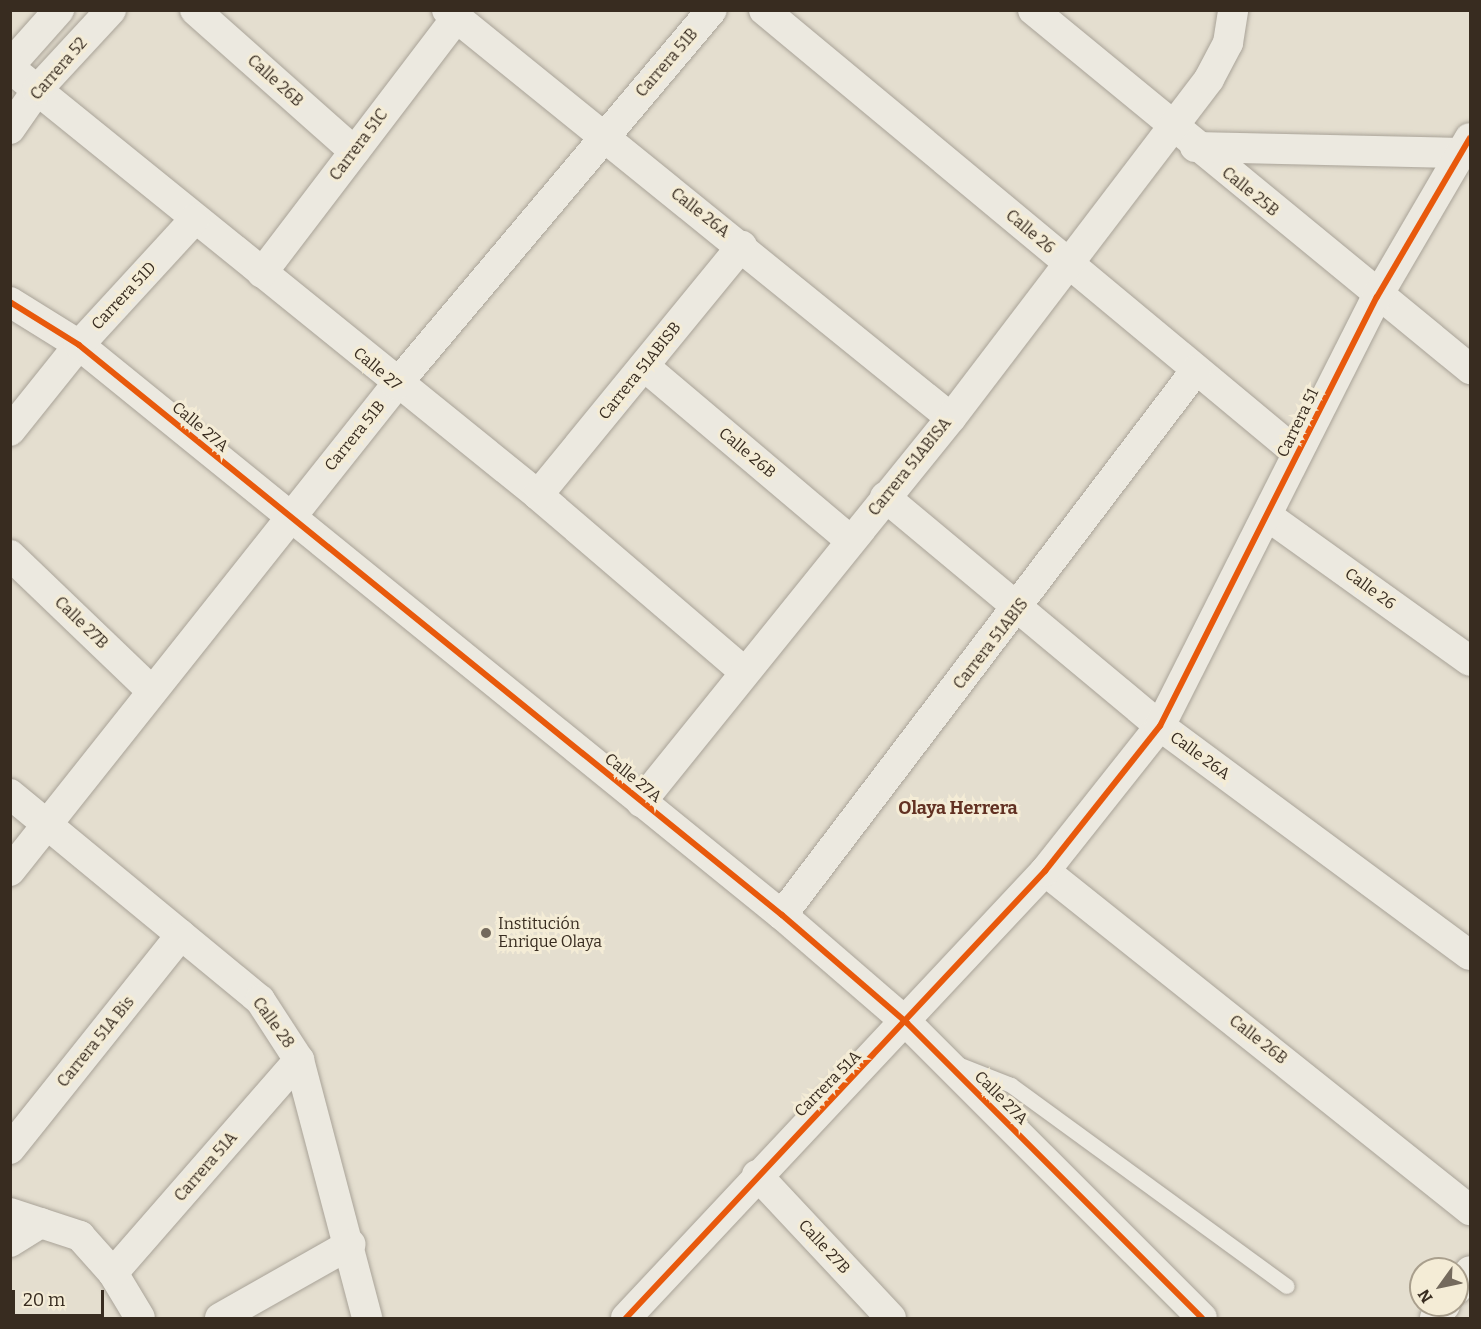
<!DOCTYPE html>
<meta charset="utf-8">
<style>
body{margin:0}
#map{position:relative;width:1481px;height:1329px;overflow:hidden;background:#e4decf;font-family:Bitter,serif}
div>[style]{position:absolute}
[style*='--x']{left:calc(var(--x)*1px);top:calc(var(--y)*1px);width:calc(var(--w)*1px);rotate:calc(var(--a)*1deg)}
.roads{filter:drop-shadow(0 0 2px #a9a398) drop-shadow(0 0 2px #a9a398)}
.lane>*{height:15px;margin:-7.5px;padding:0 7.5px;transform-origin:7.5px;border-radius:7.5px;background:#ece9e0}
.street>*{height:30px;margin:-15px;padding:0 15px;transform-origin:15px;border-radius:15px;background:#ece9e0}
.cycleway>*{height:6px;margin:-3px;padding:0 3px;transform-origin:3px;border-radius:3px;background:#e8590c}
.dots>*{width:16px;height:16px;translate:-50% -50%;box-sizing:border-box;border:3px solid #f4ecd6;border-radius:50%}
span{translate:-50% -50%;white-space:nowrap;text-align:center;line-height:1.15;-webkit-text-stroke:6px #f4ecd6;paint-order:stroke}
.street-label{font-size:16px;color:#382c20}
.poi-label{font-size:16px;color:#382c20}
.left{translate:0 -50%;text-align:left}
.neighbourhood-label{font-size:18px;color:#623122;font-weight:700}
.frame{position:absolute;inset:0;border:12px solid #382c20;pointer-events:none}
.north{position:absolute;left:1409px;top:1257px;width:60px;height:60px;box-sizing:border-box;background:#f4ecd6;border:2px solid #a99f8d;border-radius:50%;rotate:237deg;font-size:16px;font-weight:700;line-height:24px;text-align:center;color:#382c20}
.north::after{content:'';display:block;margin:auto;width:21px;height:27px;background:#746a5d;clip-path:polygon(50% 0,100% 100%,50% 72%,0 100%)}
.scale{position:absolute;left:12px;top:1290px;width:92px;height:27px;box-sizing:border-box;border:3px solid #382c20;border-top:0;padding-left:8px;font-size:18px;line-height:21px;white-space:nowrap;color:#382c20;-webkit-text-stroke:4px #f4ecd6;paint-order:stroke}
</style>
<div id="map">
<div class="roads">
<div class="lane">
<div style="--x:955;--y:1063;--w:60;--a:21.4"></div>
<div style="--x:1011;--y:1085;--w:341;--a:36.1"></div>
</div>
<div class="street">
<div style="--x:195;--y:10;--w:213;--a:41.6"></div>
<div style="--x:447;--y:10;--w:648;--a:38.99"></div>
<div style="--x:764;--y:10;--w:693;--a:39.73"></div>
<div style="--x:1033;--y:10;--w:566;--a:39.4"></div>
<div style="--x:10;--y:65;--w:74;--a:-48.3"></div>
<div style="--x:10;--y:68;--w:679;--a:38.96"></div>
<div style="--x:538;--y:495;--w:270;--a:40.6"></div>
<div style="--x:10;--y:129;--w:47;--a:-55.3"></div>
<div style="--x:37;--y:90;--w:109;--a:-47.2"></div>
<div style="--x:1195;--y:147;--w:266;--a:1.3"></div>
<div style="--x:262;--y:273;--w:320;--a:-52.7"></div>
<div style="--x:10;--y:302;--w:81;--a:31.9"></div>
<div style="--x:79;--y:345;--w:905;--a:39.04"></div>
<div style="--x:782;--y:915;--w:165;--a:40.8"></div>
<div style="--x:907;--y:1023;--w:417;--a:45"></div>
<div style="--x:644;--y:366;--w:270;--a:40.2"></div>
<div style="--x:10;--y:431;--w:110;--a:-51.3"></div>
<div style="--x:79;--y:345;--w:171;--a:-47.4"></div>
<div style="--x:538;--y:495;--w:322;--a:-50.7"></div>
<div style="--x:885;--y:497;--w:358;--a:39.8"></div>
<div style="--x:1160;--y:726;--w:385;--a:36.5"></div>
<div style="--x:1269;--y:517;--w:247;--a:35.6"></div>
<div style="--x:10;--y:555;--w:195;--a:43.8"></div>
<div style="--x:10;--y:794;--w:324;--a:39.5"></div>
<div style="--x:260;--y:1000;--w:72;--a:57"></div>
<div style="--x:299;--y:1060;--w:267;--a:75.2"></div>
<div style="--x:641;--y:802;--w:494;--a:-51.1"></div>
<div style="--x:951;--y:418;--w:426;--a:-52.7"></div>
<div style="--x:1209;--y:79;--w:41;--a:-62.2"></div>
<div style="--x:1228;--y:43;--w:33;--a:-81"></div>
<div style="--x:10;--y:871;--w:621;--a:-51.54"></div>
<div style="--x:396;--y:385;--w:490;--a:-49.9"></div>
<div style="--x:1045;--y:871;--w:544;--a:38.58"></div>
<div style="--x:782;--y:915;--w:684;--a:-52.78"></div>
<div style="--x:10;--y:1149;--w:274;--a:-51.4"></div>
<div style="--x:757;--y:1175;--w:196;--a:46.9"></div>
<div style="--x:10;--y:1213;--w:74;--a:18.2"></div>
<div style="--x:80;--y:1236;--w:50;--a:48.3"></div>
<div style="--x:113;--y:1273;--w:52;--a:59"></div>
<div style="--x:10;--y:1242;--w:36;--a:-32"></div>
<div style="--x:113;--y:1273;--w:283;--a:-48.9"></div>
<div style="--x:1457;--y:1289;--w:22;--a:-54"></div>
<div style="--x:220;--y:1318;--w:150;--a:-29.5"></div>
<div style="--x:626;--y:1318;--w:613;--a:-46.85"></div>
<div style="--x:1045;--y:871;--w:185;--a:-51.6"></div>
<div style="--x:1160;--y:726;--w:481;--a:-63.2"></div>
<div style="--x:1377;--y:297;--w:184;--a:-59.7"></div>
<div style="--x:1435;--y:1318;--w:16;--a:-52"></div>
</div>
</div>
<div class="cycleway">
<div style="--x:10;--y:302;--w:81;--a:31.9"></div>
<div style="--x:79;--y:345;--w:905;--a:39.04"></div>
<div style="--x:782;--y:915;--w:165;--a:40.8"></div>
<div style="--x:907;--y:1023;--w:417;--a:45"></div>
<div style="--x:626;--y:1318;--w:613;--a:-46.85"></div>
<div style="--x:1045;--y:871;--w:185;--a:-51.6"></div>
<div style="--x:1160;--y:726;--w:481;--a:-63.2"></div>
<div style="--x:1377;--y:297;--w:184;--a:-59.7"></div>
</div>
<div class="dots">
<div style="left:486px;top:933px;background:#746a5d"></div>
</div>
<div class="street-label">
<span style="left:667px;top:63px;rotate:-49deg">Carrera 51B</span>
<span style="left:59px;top:69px;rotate:-49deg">Carrera 52</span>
<span style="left:275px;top:81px;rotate:42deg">Calle 26B</span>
<span style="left:359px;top:145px;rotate:-53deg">Carrera 51C</span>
<span style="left:1250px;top:192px;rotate:39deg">Calle 25B</span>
<span style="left:700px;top:213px;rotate:38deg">Calle 26A</span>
<span style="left:1030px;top:232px;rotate:40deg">Calle 26</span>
<span style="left:124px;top:296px;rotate:-47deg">Carrera 51D</span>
<span style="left:377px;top:369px;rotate:40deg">Calle 27</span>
<span style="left:640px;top:371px;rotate:-51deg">Carrera 51ABISB</span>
<span style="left:1298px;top:423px;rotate:-64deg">Carrera 51</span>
<span style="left:200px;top:427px;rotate:40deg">Calle 27A</span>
<span style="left:355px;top:436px;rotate:-51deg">Carrera 51B</span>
<span style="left:747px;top:453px;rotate:40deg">Calle 26B</span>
<span style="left:910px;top:467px;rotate:-51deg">Carrera 51ABISA</span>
<span style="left:1370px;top:589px;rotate:36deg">Calle 26</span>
<span style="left:81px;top:623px;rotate:44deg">Calle 27B</span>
<span style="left:991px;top:644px;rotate:-52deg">Carrera 51ABIS</span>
<span style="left:1200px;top:756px;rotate:36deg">Calle 26A</span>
<span style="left:633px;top:778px;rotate:39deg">Calle 27A</span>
<span style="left:273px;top:1023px;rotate:54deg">Calle 28</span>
<span style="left:1258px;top:1040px;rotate:38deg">Calle 26B</span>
<span style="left:96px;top:1042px;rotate:-51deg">Carrera 51A Bis</span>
<span style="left:828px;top:1084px;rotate:-45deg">Carrera 51A</span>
<span style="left:1001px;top:1098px;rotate:45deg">Calle 27A</span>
<span style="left:206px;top:1167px;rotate:-49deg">Carrera 51A</span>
<span style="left:824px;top:1247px;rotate:47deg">Calle 27B</span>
</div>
<div class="poi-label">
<span class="left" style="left:498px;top:933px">Institución<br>Enrique Olaya</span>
</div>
<div class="neighbourhood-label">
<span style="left:958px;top:808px">Olaya Herrera</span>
</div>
<div class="frame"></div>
<div class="north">N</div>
<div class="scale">20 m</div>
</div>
